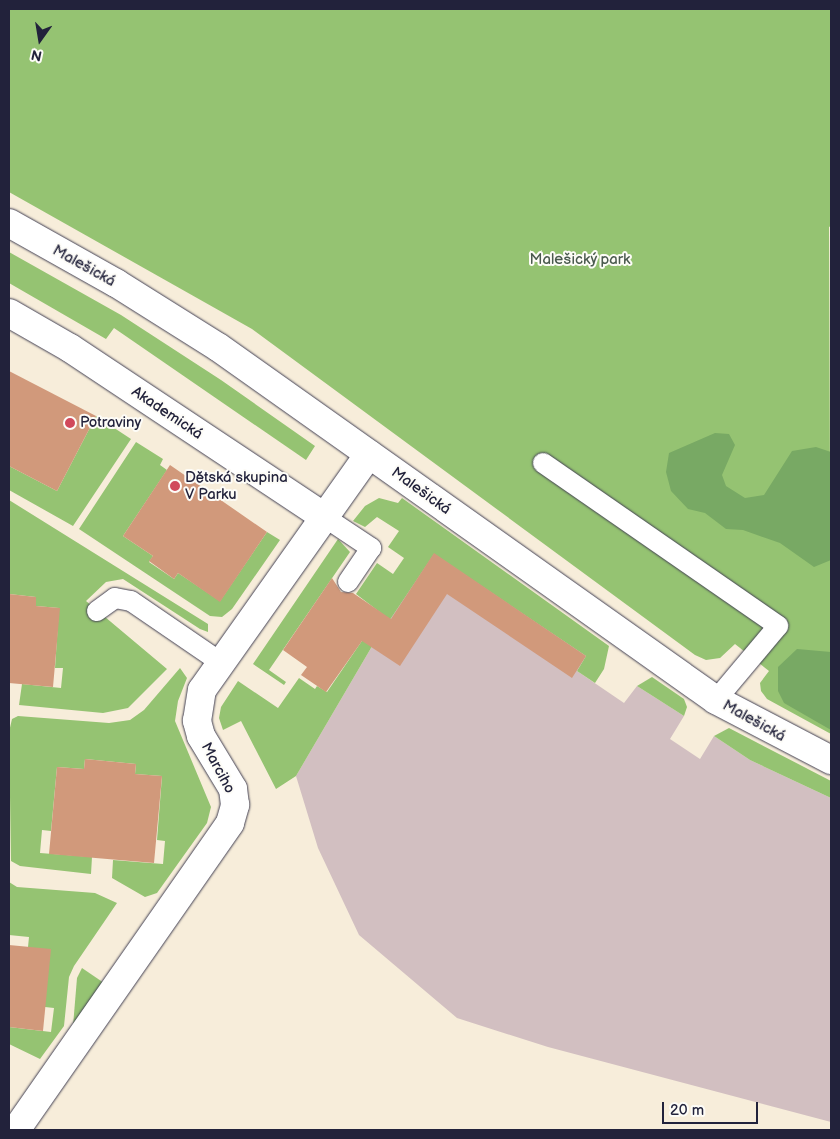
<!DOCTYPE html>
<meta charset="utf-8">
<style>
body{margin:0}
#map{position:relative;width:840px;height:1139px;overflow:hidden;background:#f7edda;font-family:"Balsamiq Sans",sans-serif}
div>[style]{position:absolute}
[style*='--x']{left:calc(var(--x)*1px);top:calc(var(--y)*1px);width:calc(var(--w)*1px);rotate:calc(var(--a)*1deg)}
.industrial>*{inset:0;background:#d2bfc1}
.green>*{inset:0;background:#95c372}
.forest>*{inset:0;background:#78a964}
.building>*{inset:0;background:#d1997b}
.roads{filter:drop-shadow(0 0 1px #424053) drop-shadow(0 0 1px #424053)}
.lane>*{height:20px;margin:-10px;padding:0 10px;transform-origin:10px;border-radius:10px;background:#fff}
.street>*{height:28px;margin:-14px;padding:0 14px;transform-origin:14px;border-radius:14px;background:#fff}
.secondary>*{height:28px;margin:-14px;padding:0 14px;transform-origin:14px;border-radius:14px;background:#fff}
.dots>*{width:14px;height:14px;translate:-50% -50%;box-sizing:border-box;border:2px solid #fdfcf7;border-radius:50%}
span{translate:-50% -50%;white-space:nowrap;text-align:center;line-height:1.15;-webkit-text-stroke:4px #fdfcf7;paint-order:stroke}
.park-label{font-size:15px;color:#4a5a4e}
.street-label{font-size:15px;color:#22223b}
.poi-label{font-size:15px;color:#22223b}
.left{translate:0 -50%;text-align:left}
.frame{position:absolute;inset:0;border:10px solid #22223b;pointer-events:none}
.north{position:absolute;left:15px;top:15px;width:50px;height:50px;-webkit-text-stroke:4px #fdfcf7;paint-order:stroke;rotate:193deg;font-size:14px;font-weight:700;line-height:20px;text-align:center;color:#22223b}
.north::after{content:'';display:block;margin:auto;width:18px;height:22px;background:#22223b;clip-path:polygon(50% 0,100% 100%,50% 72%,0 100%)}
.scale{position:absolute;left:662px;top:1102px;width:96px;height:22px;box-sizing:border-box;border:2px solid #22223b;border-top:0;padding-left:6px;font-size:15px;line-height:18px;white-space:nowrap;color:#22223b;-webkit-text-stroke:4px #fdfcf7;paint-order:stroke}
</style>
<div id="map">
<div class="industrial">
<div style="clip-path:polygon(434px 553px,586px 656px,577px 671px,624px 703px,637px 686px,684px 716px,670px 739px,700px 759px,714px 736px,750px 760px,831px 798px,831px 1122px,548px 1047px,457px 1018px,359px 935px,318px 848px,296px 776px,371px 648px)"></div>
</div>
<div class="green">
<div style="clip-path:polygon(9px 9px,831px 9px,831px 226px,829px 227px,831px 734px,767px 699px,761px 691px,760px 683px,769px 671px,735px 644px,720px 658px,706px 660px,695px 655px,252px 329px,9px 192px)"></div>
<div style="clip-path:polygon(9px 252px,121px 315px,221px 380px,315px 446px,306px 460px,114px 328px,106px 339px,9px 283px)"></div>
<div style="clip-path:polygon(96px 416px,131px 439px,73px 526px,9px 490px,9px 466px,57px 491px)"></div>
<div style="clip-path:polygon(136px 442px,163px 459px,160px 465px,167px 470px,123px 536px,153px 556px,149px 562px,174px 579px,178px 573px,220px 601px,267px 532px,280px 540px,232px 609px,222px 617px,210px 616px,79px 529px)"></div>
<div style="clip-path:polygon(379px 498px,398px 503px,402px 498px,609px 646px,604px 669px,595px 683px,577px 671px,586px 656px,434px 554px,371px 648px,296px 776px,276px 789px,241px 721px,223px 730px,219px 718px,221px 707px,238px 681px,278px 708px,299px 678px,315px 689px,317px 686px,327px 692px,381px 613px,356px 594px,377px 563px,393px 574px,404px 558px,388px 547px,399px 531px,377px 517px,365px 527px,353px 521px,365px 506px)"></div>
<div style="clip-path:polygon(9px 500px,208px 624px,208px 632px,200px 629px,123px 579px,106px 582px,86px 601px,167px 669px,128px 708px,103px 713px,19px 705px,22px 684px,61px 688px,63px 668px,55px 668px,59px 608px,36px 606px,36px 597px,9px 594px)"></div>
<div style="clip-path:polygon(338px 539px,350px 552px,269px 670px,286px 682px,284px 685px,253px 664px)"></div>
<div style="clip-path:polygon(180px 668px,187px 678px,178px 701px,175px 721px,211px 807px,207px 823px,157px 893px,145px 897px,112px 878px,113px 860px,163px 864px,165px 841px,157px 840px,162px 776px,135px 774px,136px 764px,85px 759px,84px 769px,57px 767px,51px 831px,42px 830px,40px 853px,92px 857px,91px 874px,20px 866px,11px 861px,9px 732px,12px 719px,18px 716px,109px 723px,130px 720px,144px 710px)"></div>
<div style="clip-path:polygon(652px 677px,684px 699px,687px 707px,684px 716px,637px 686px)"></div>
<div style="clip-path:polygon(729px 728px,831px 781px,831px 798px,750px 760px,714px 736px)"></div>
<div style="clip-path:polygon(9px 882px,17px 887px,95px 893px,117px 903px,74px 966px,69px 977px,64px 1026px,40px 1059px,9px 1044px,9px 1027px,51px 1032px,54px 1008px,45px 1007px,28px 947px,29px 937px,9px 935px)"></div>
<div style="clip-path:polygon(82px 968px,104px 983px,73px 1026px,77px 978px)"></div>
</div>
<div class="forest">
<div style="clip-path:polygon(715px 433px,729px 434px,735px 445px,722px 475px,726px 486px,745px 498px,764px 495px,792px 451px,816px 447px,831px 452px,831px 560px,814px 567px,780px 543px,743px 530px,726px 529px,705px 513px,688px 509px,671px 491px,666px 472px,669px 453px)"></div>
<div style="clip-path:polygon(797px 649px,831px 652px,831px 730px,784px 703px,778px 691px,778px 667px)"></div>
</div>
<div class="building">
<div style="clip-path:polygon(9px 371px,96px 416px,57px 491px,9px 466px)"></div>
<div style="clip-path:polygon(170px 465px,267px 532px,220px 602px,178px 573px,174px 579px,149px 561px,153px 556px,123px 536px)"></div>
<div style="clip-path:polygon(434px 553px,586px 656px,572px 678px,447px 594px,400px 666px,362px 641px,326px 692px,301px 675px,307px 667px,283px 650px,332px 578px,341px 592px,353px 593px,391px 619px)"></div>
<div style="clip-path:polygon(9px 594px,36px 597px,36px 606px,60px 608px,53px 687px,9px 683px)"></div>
<div style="clip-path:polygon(85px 759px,136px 764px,135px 774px,162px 776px,154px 863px,49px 854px,57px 767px,84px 769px)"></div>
<div style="clip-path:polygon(9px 945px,51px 949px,43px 1031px,9px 1027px)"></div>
</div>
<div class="roads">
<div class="lane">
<div style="--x:543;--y:463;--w:286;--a:34.7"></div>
<div style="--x:778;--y:626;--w:97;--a:130"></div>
<div style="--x:323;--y:516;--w:58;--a:33.7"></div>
<div style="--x:371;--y:548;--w:41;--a:124.1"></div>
<div style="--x:97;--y:611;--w:22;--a:-36"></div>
<div style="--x:115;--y:598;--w:16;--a:11"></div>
<div style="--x:131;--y:601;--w:108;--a:34.4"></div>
</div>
<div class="street">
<div style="--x:9;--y:313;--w:70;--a:29.8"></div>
<div style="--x:70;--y:348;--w:304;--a:33.6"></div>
<div style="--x:16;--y:1130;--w:374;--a:-55.1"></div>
<div style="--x:230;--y:823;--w:19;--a:-74"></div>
<div style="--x:235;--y:805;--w:16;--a:-97"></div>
<div style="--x:233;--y:789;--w:62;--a:-121.1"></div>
<div style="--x:201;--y:736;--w:16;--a:-105"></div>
<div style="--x:197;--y:721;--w:31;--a:-81"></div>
<div style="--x:202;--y:690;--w:289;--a:-54.7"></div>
</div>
<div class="secondary">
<div style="--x:9;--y:223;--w:123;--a:29.3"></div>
<div style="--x:116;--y:283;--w:120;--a:32.1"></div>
<div style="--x:218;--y:347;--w:610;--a:35.33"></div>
<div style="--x:716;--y:700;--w:130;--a:27.6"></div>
</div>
</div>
<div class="dots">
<div style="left:70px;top:423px;background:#d1495b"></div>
<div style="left:175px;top:486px;background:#d1495b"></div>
</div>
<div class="park-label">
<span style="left:580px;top:260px">Malešický park</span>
</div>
<div class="street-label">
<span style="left:84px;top:266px;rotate:29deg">Malešická</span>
<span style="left:167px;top:413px;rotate:34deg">Akademická</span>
<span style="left:421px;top:491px;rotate:36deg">Malešická</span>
<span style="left:754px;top:721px;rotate:29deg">Malešická</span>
<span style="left:218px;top:768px;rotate:62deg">Marciho</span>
</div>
<div class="poi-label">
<span class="left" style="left:80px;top:423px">Potraviny</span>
<span class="left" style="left:185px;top:486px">Dětská skupina<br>V Parku</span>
</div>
<div class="frame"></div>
<div class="north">N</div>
<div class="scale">20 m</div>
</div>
